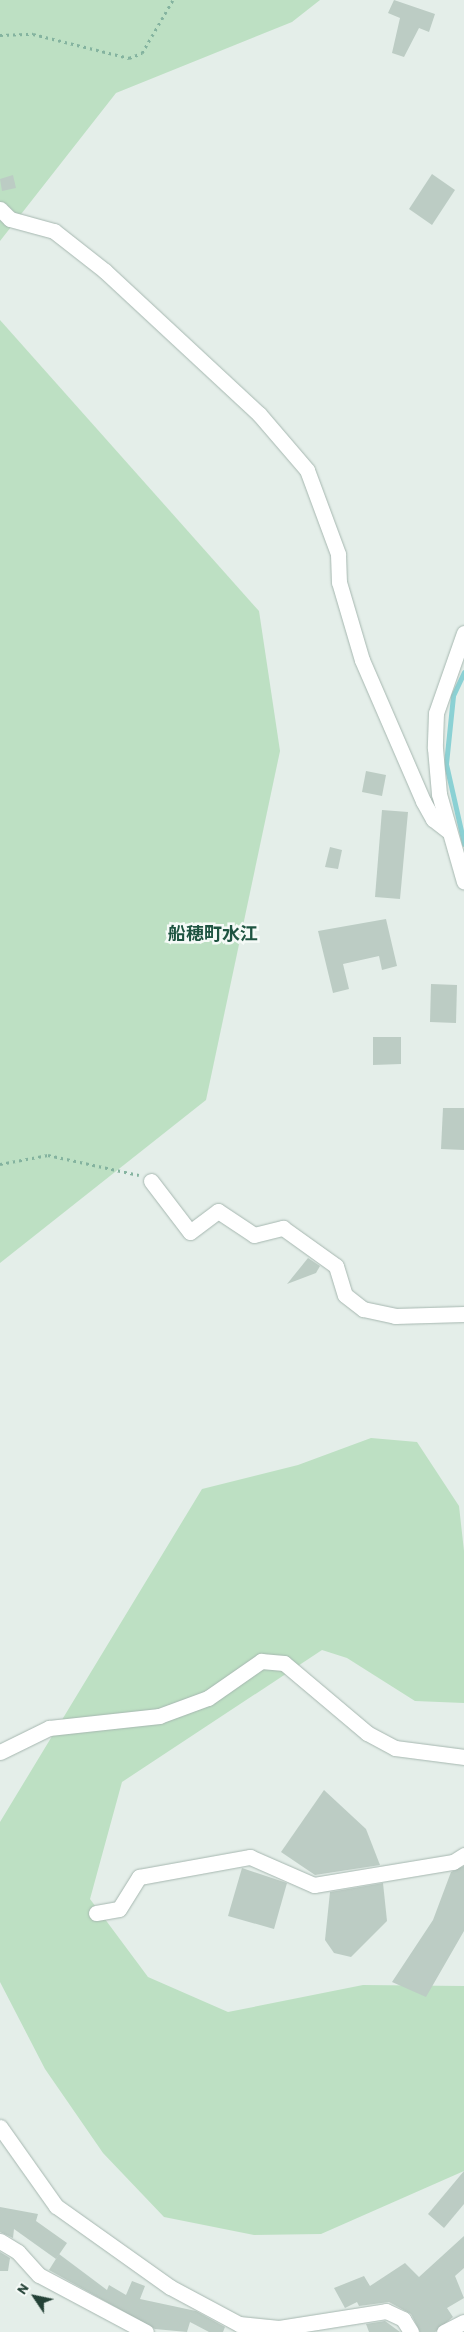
<!DOCTYPE html>
<meta charset="utf-8">
<style>
body{margin:0}
#map{position:relative;width:464px;height:2332px;overflow:hidden;background:#e4eee9;font-family:Barlow,"Noto Sans JP",sans-serif}
div>[style]{position:absolute}
[style*='--x']{left:calc(var(--x)*1px);top:calc(var(--y)*1px);width:calc(var(--w)*1px);rotate:calc(var(--a)*1deg)}
.green>*{inset:0;background:#bde0c3}
.stream>*{height:5px;margin:-2.5px;padding:0 2.5px;transform-origin:2.5px;border-radius:2.5px;background:#8bd1d4}
.building>*{inset:0;background:#bcccc4}
.path>*{height:3px;margin-top:-1.5px;transform-origin:0;background:repeating-linear-gradient(90deg,#84b39f 0 2.5px,transparent 0 6.5px)}
.roads{filter:drop-shadow(0 0 1px #a6b7b0) drop-shadow(0 0 1px #a6b7b0)}
.minor>*{height:15px;margin:-7.5px;padding:0 7.5px;transform-origin:7.5px;border-radius:7.5px;background:#fff}
span{translate:-50% -50%;white-space:nowrap;text-align:center;line-height:1.15;-webkit-text-stroke:5px #f5faf7;paint-order:stroke}
.quarter-label{font-size:18px;color:#1e5441;font-weight:700}
.north{position:absolute;left:10px;top:2272px;width:50px;height:50px;-webkit-text-stroke:4px #f5faf7;paint-order:stroke;rotate:304deg;font-size:14px;font-weight:700;line-height:20px;text-align:center;color:#234136}
.north::after{content:'';display:block;margin:auto;width:18px;height:22px;background:#234136;clip-path:polygon(50% 0,100% 100%,50% 72%,0 100%)}
</style>
<div id="map">
<div class="green">
<div style="clip-path:polygon(0 0,320px 0,292px 22px,116px 93px,0 241px)"></div>
<div style="clip-path:polygon(0 320px,259px 611px,280px 751px,206px 1100px,0 1263px)"></div>
<div style="clip-path:polygon(371px 1438px,417px 1442px,459px 1506px,464px 1551px,464px 1703px,415px 1701px,347px 1658px,322px 1650px,122px 1782px,90px 1899px,148px 1977px,228px 2012px,363px 1985px,464px 1986px,464px 2171px,321px 2234px,254px 2235px,164px 2217px,103px 2153px,45px 2069px,0 1982px,0 1822px,202px 1489px,298px 1465px)"></div>
</div>
<div class="stream">
<div style="--x:464;--y:672;--w:26;--a:115"></div>
<div style="--x:453;--y:696;--w:68;--a:95.9"></div>
<div style="--x:446;--y:764;--w:82;--a:77.3"></div>
</div>
<div class="building">
<div style="clip-path:polygon(394px 0,435px 14px,429px 32px,419px 28px,404px 57px,392px 53px,400px 18px,388px 13px)"></div>
<div style="clip-path:polygon(432px 174px,455px 190px,432px 225px,409px 209px)"></div>
<div style="clip-path:polygon(13px 175px,16px 188px,2px 191px,0 179px)"></div>
<div style="clip-path:polygon(366px 771px,386px 775px,382px 796px,362px 792px)"></div>
<div style="clip-path:polygon(382px 810px,408px 812px,400px 899px,375px 897px)"></div>
<div style="clip-path:polygon(330px 847px,342px 850px,338px 869px,325px 867px)"></div>
<div style="clip-path:polygon(386px 919px,397px 966px,382px 970px,379px 956px,343px 964px,349px 989px,333px 993px,318px 931px)"></div>
<div style="clip-path:polygon(431px 984px,457px 985px,456px 1023px,430px 1022px)"></div>
<div style="clip-path:polygon(373px 1037px,401px 1037px,401px 1064px,373px 1065px)"></div>
<div style="clip-path:polygon(443px 1108px,464px 1108px,464px 1150px,441px 1149px)"></div>
<div style="clip-path:polygon(308px 1258px,320px 1266px,316px 1273px,287px 1284px)"></div>
<div style="clip-path:polygon(324px 1790px,366px 1829px,380px 1865px,315px 1875px,281px 1852px)"></div>
<div style="clip-path:polygon(464px 1866px,464px 1931px,426px 1997px,392px 1982px,433px 1920px,451px 1872px)"></div>
<div style="clip-path:polygon(242px 1868px,287px 1883px,274px 1929px,228px 1916px)"></div>
<div style="clip-path:polygon(383px 1883px,387px 1921px,351px 1957px,334px 1953px,325px 1940px,330px 1892px)"></div>
<div style="clip-path:polygon(464px 2171px,464px 2204px,444px 2228px,428px 2214px)"></div>
<div style="clip-path:polygon(0 2207px,38px 2214px,36px 2221px,67px 2243px,56px 2259px,14px 2229px,13px 2238px,0 2232px)"></div>
<div style="clip-path:polygon(464px 2236px,464px 2268px,455px 2276px,464px 2298px,447px 2308px,453px 2317px,435px 2332px,420px 2332px,411px 2314px,389px 2302px,359px 2306px,357px 2302px,345px 2308px,334px 2288px,364px 2276px,370px 2286px,405px 2263px,419px 2277px)"></div>
<div style="clip-path:polygon(0 2252px,10px 2258px,8px 2271px,0 2271px)"></div>
<div style="clip-path:polygon(59px 2254px,107px 2290px,109px 2285px,126px 2295px,132px 2281px,145px 2286px,140px 2299px,196px 2311px,225px 2327px,223px 2332px,209px 2332px,190px 2322px,187px 2332px,155px 2329px,49px 2270px)"></div>
<div style="clip-path:polygon(385px 2321px,400px 2332px,369px 2332px,366px 2324px)"></div>
</div>
<div class="path">
<div style="--x:0;--y:35;--w:33;--a:-2"></div>
<div style="--x:33;--y:34;--w:99;--a:14"></div>
<div style="--x:129;--y:58;--w:14;--a:-21"></div>
<div style="--x:142;--y:53;--w:61;--a:-59.7"></div>
<div style="--x:0;--y:1164;--w:49;--a:-10.6"></div>
<div style="--x:48;--y:1155;--w:93;--a:12.4"></div>
</div>
<div class="roads">
<div class="minor">
<div style="--x:0;--y:209;--w:14;--a:45"></div>
<div style="--x:10;--y:219;--w:46;--a:15.3"></div>
<div style="--x:54;--y:231;--w:65;--a:38.1"></div>
<div style="--x:105;--y:271;--w:210;--a:42.9"></div>
<div style="--x:259;--y:414;--w:74;--a:49.4"></div>
<div style="--x:307;--y:470;--w:90;--a:69.7"></div>
<div style="--x:338;--y:554;--w:28;--a:88"></div>
<div style="--x:339;--y:582;--w:81;--a:73.6"></div>
<div style="--x:362;--y:660;--w:154;--a:66.6"></div>
<div style="--x:423;--y:801;--w:21;--a:61"></div>
<div style="--x:433;--y:819;--w:18;--a:38"></div>
<div style="--x:464;--y:633;--w:85;--a:109.3"></div>
<div style="--x:436;--y:713;--w:35;--a:92"></div>
<div style="--x:435;--y:748;--w:46;--a:85"></div>
<div style="--x:439;--y:794;--w:91;--a:74.1"></div>
<div style="--x:151;--y:1181;--w:64;--a:52.6"></div>
<div style="--x:190;--y:1232;--w:35;--a:-37"></div>
<div style="--x:218;--y:1211;--w:43;--a:33.7"></div>
<div style="--x:254;--y:1235;--w:30;--a:-14"></div>
<div style="--x:283;--y:1228;--w:65;--a:35.6"></div>
<div style="--x:336;--y:1266;--w:30;--a:73"></div>
<div style="--x:345;--y:1295;--w:23;--a:38"></div>
<div style="--x:363;--y:1309;--w:33;--a:12"></div>
<div style="--x:395;--y:1316;--w:69;--a:-1.7"></div>
<div style="--x:0;--y:1752;--w:55;--a:-26.1"></div>
<div style="--x:49;--y:1728;--w:111;--a:-6.2"></div>
<div style="--x:159;--y:1716;--w:52;--a:-20.2"></div>
<div style="--x:208;--y:1698;--w:65;--a:-34.9"></div>
<div style="--x:261;--y:1661;--w:23;--a:5"></div>
<div style="--x:284;--y:1663;--w:109;--a:40.1"></div>
<div style="--x:367;--y:1733;--w:32;--a:28"></div>
<div style="--x:395;--y:1748;--w:70;--a:7.4"></div>
<div style="--x:96;--y:1913;--w:23;--a:-10"></div>
<div style="--x:119;--y:1909;--w:38;--a:-58"></div>
<div style="--x:139;--y:1877;--w:113;--a:-10.2"></div>
<div style="--x:250;--y:1857;--w:70;--a:23.6"></div>
<div style="--x:314;--y:1885;--w:141;--a:-9.4"></div>
<div style="--x:453;--y:1862;--w:13;--a:-32"></div>
<div style="--x:0;--y:2127;--w:97;--a:54.7"></div>
<div style="--x:56;--y:2206;--w:140;--a:35.4"></div>
<div style="--x:170;--y:2287;--w:78;--a:28.2"></div>
<div style="--x:239;--y:2324;--w:40;--a:5.7"></div>
<div style="--x:279;--y:2328;--w:108;--a:-9"></div>
<div style="--x:386;--y:2311;--w:19;--a:25"></div>
<div style="--x:403;--y:2319;--w:15;--a:58"></div>
<div style="--x:0;--y:2241;--w:21;--a:31"></div>
<div style="--x:18;--y:2252;--w:31;--a:48"></div>
<div style="--x:39;--y:2275;--w:121;--a:28"></div>
<div style="--x:444;--y:2332;--w:22;--a:-27"></div>
</div>
</div>
<div class="quarter-label">
<span style="left:213px;top:933px">船穂町水江</span>
</div>
<div class="north">N</div>
</div>
